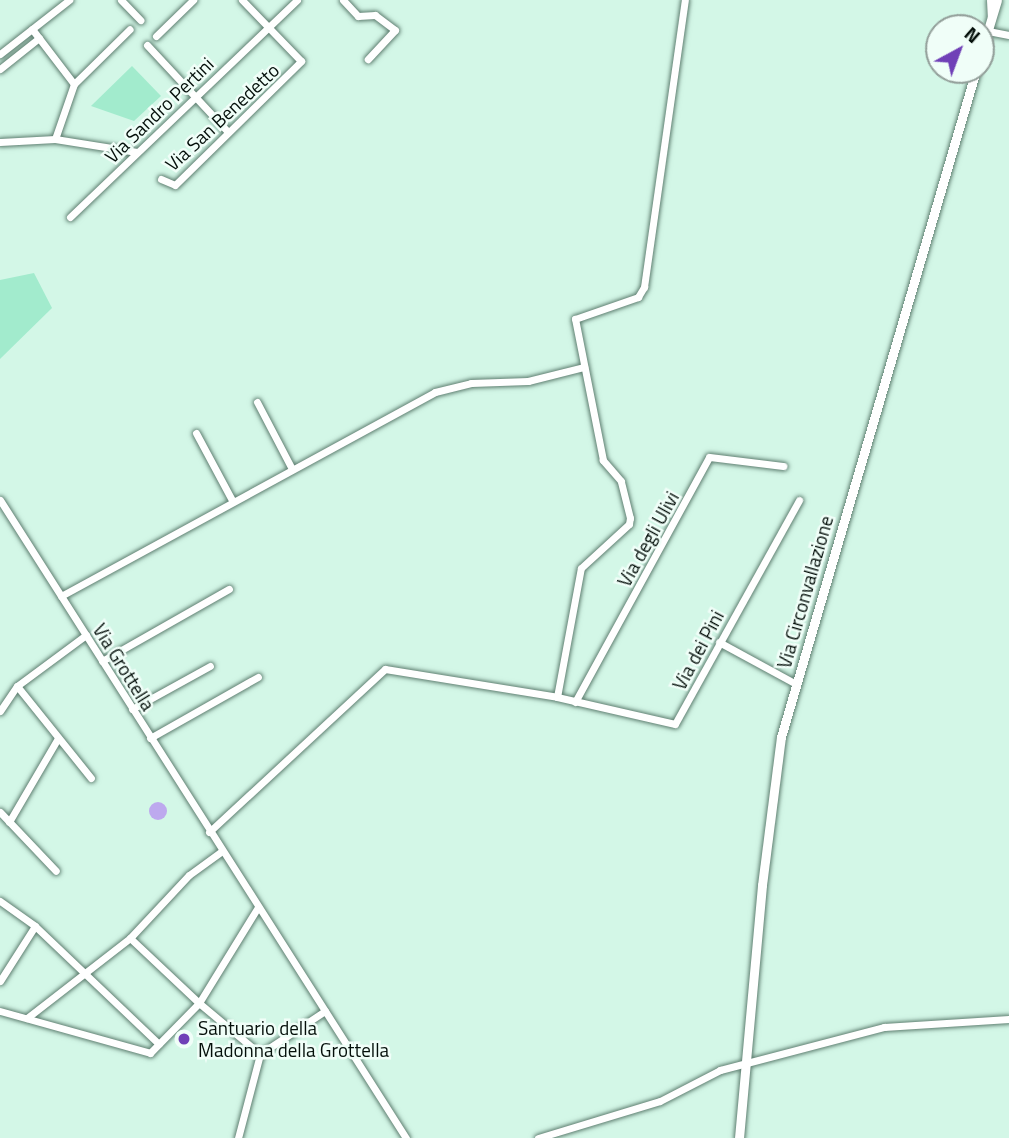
<!DOCTYPE html>
<style>
body{margin:0}
#map{position:relative;width:1009px;height:1138px;overflow:hidden;background:#d3f7e7;font-family:"Titillium Web",sans-serif}
div>[style]{position:absolute}
[style*='--x']{left:calc(var(--x)*1px);top:calc(var(--y)*1px);width:calc(var(--w)*1px);rotate:calc(var(--a)*1deg)}
.green>*{inset:0;background:#a2ebcd}
.water>*{inset:0;background:#bda9ee}
.round{border-radius:50%}
.roads{filter:drop-shadow(0 0 2px #5f7f71) drop-shadow(0 0 2px #5f7f71)}
.minor>*{height:7px;margin:-3.5px;padding:0 3.5px;transform-origin:3.5px;border-radius:3.5px;background:#fff}
.major>*{height:9px;margin:-4.5px;padding:0 4.5px;transform-origin:4.5px;border-radius:4.5px;background:#fff}
.dots>*{width:19px;height:19px;translate:-50% -50%;box-sizing:border-box;border:4px solid #f0fef8;border-radius:50%}
span{translate:-50% -50%;white-space:nowrap;text-align:center;line-height:1.15;-webkit-text-stroke:5px #f0fef8;paint-order:stroke}
.street-label{font-size:19px;color:#040f0a}
.poi-label{font-size:19px;color:#040f0a}
.left{translate:0 -50%;text-align:left}
.north{position:absolute;left:925px;top:14px;width:70px;height:70px;box-sizing:border-box;background:#f0fef8;border:2px solid #929e99;border-radius:50%;rotate:41deg;font-size:19px;font-weight:700;line-height:28px;text-align:center;color:#040f0a}
.north::after{content:'';display:block;margin:auto;width:24px;height:32px;background:#7040b7;clip-path:polygon(50% 0,100% 100%,50% 72%,0 100%)}
</style>
<div id="map">
<div class="green">
<div style="clip-path:polygon(132px 66px,161px 96px,134px 121px,91px 106px)"></div>
<div style="clip-path:polygon(34px 273px,52px 308px,0 359px,0 280px)"></div>
</div>
<div class="water">
<div class="round" style="left:149px;top:802px;width:18px;height:18px"></div>
</div>
<div class="roads">
<div class="minor">
<div style="--x:121;--y:0;--w:28;--a:46"></div>
<div style="--x:343;--y:0;--w:22;--a:47"></div>
<div style="--x:358;--y:16;--w:17;--a:-3"></div>
<div style="--x:375;--y:15;--w:25;--a:37"></div>
<div style="--x:395;--y:30;--w:40;--a:133"></div>
<div style="--x:990;--y:0;--w:17;--a:87"></div>
<div style="--x:32;--y:29;--w:69;--a:52.6"></div>
<div style="--x:988;--y:31;--w:21;--a:11"></div>
<div style="--x:156;--y:36;--w:52;--a:-44.2"></div>
<div style="--x:147;--y:45;--w:119;--a:47"></div>
<div style="--x:0;--y:54;--w:88;--a:-38"></div>
<div style="--x:0;--y:69;--w:50;--a:-38.5"></div>
<div style="--x:55;--y:139;--w:58;--a:-70.9"></div>
<div style="--x:74;--y:84;--w:78;--a:-44.5"></div>
<div style="--x:0;--y:142;--w:55;--a:-3.1"></div>
<div style="--x:55;--y:139;--w:83;--a:9"></div>
<div style="--x:161;--y:179;--w:15;--a:23"></div>
<div style="--x:175;--y:185;--w:177;--a:-44.5"></div>
<div style="--x:301;--y:61;--w:85;--a:-134"></div>
<div style="--x:70;--y:217;--w:314;--a:-43.7"></div>
<div style="--x:257;--y:402;--w:76;--a:62.4"></div>
<div style="--x:196;--y:433;--w:78;--a:61.8"></div>
<div style="--x:0;--y:500;--w:756;--a:57.53"></div>
<div style="--x:61;--y:596;--w:426;--a:-28.6"></div>
<div style="--x:435;--y:392;--w:37;--a:-14"></div>
<div style="--x:471;--y:383;--w:57;--a:-2"></div>
<div style="--x:528;--y:381;--w:58;--a:-14"></div>
<div style="--x:719;--y:642;--w:88;--a:28.6"></div>
<div style="--x:102;--y:661;--w:146;--a:-29.6"></div>
<div style="--x:17;--y:686;--w:118;--a:51.2"></div>
<div style="--x:557;--y:697;--w:131;--a:-79.5"></div>
<div style="--x:581;--y:568;--w:65;--a:-42.5"></div>
<div style="--x:629;--y:524;--w:6;--a:-81"></div>
<div style="--x:630;--y:518;--w:38;--a:-104"></div>
<div style="--x:621;--y:481;--w:28;--a:-131"></div>
<div style="--x:603;--y:460;--w:144;--a:-101.2"></div>
<div style="--x:575;--y:319;--w:67;--a:-19.2"></div>
<div style="--x:638;--y:297;--w:12;--a:-59"></div>
<div style="--x:644;--y:287;--w:290;--a:-81.9"></div>
<div style="--x:575;--y:702;--w:279;--a:-61.3"></div>
<div style="--x:709;--y:457;--w:75;--a:6.9"></div>
<div style="--x:132;--y:709;--w:89;--a:-28.9"></div>
<div style="--x:0;--y:711;--w:30;--a:-56"></div>
<div style="--x:17;--y:686;--w:86;--a:-36.5"></div>
<div style="--x:150;--y:738;--w:124;--a:-29.5"></div>
<div style="--x:0;--y:812;--w:81;--a:46.5"></div>
<div style="--x:9;--y:822;--w:97;--a:-59.7"></div>
<div style="--x:209;--y:832;--w:240;--a:-42.8"></div>
<div style="--x:385;--y:669;--w:174;--a:9.2"></div>
<div style="--x:557;--y:697;--w:121;--a:12.9"></div>
<div style="--x:675;--y:724;--w:256;--a:-61"></div>
<div style="--x:0;--y:901;--w:43;--a:35.5"></div>
<div style="--x:35;--y:926;--w:171;--a:43.6"></div>
<div style="--x:130;--y:938;--w:95;--a:43.3"></div>
<div style="--x:199;--y:1003;--w:113;--a:-58.4"></div>
<div style="--x:0;--y:981;--w:65;--a:-57.5"></div>
<div style="--x:0;--y:1011;--w:156;--a:15.6"></div>
<div style="--x:150;--y:1053;--w:70;--a:-45.6"></div>
<div style="--x:199;--y:1003;--w:80;--a:39.9"></div>
<div style="--x:27;--y:1018;--w:130;--a:-37.8"></div>
<div style="--x:130;--y:938;--w:86;--a:-46.9"></div>
<div style="--x:189;--y:875;--w:41;--a:-36"></div>
<div style="--x:238;--y:1138;--w:87;--a:-75.3"></div>
<div style="--x:260;--y:1054;--w:78;--a:-33.5"></div>
<div style="--x:538;--y:1138;--w:127;--a:-16.9"></div>
<div style="--x:660;--y:1101;--w:68;--a:-27.3"></div>
<div style="--x:720;--y:1070;--w:170;--a:-14.7"></div>
<div style="--x:884;--y:1027;--w:125;--a:-3.7"></div>
</div>
<div class="major">
<div style="--x:981;--y:53;--w:55;--a:-73.2"></div>
<div style="--x:739;--y:1138;--w:254;--a:-84.8"></div>
<div style="--x:762;--y:885;--w:149;--a:-82.7"></div>
<div style="--x:781;--y:737;--w:695;--a:-73.7"></div>
</div>
</div>
<div class="dots">
<div style="left:184px;top:1039px;background:#7040b7"></div>
</div>
<div class="street-label">
<span style="left:159px;top:110px;rotate:-44deg">Via Sandro Pertini</span>
<span style="left:222px;top:117px;rotate:-43deg">Via San Benedetto</span>
<span style="left:648px;top:539px;rotate:-61deg">Via degli Ulivi</span>
<span style="left:805px;top:592px;rotate:-74deg">Via Circonvallazione</span>
<span style="left:698px;top:650px;rotate:-62deg">Via dei Pini</span>
<span style="left:124px;top:667px;rotate:58deg">Via Grottella</span>
</div>
<div class="poi-label">
<span class="left" style="left:198px;top:1039px">Santuario della<br>Madonna della Grottella</span>
</div>
<div class="north">N</div>
</div>
